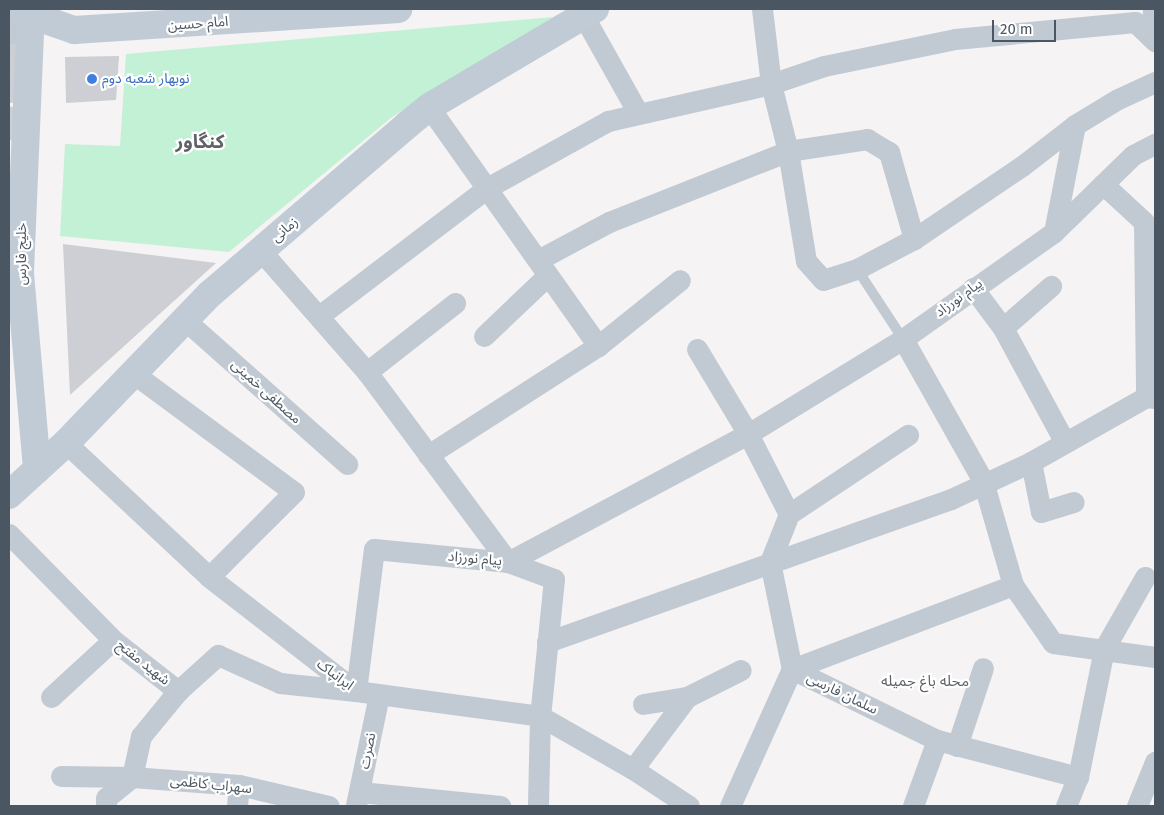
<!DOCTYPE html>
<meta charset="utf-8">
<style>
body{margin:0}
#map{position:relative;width:1164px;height:815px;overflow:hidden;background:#f5f3f3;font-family:"Fira Sans","Noto Sans Arabic",sans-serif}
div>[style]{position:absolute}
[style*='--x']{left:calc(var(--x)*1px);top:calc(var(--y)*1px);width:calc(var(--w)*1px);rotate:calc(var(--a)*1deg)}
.green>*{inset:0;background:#c3f1d5}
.building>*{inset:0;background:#cdcfd5}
.lane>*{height:10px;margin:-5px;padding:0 5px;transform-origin:5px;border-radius:5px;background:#c1cad2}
.street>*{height:21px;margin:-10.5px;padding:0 10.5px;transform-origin:10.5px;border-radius:10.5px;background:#c1cad2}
.secondary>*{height:28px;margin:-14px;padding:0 14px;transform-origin:14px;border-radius:14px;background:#c1cbd6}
.dots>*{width:14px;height:14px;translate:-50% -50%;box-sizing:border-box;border:2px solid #fff;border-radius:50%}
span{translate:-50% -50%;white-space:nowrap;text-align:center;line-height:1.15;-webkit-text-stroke:4.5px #fff;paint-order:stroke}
.street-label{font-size:14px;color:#4a5661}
.shop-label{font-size:14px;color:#366cbe}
.left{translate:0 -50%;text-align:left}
.neighbourhood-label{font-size:15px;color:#5f6368}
.district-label{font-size:19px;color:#5f6368;font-weight:700}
.frame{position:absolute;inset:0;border:10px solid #4a5661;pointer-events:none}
.scale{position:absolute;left:992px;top:20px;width:64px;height:22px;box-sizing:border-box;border:2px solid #4a5661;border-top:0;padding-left:6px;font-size:15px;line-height:18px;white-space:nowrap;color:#4a5661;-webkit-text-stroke:4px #fff;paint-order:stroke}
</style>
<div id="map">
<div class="green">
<div style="clip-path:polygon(554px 17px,392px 117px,229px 252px,60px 236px,65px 144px,120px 146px,126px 54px)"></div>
</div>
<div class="building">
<div style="clip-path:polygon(12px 39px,25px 40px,23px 102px,9px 103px,9px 44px)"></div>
<div style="clip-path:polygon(119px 56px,116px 100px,66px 103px,65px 57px)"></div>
<div style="clip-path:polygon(25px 106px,22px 149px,9px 139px,9px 107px)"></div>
<div style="clip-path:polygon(63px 244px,216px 263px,70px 395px)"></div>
</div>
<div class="lane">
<div style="--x:857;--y:269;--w:84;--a:56.7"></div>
</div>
<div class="street">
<div style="--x:762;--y:9;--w:76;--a:83.2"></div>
<div style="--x:771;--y:84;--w:69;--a:75.8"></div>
<div style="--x:788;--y:151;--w:111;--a:80.7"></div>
<div style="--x:806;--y:261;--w:25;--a:48"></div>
<div style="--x:823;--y:280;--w:36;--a:-18"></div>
<div style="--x:857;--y:269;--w:64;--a:-27.8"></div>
<div style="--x:914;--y:239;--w:130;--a:-34.1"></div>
<div style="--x:1022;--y:166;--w:67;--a:-37.7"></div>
<div style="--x:1075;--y:125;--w:50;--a:-31.2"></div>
<div style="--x:1118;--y:99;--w:41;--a:-24.7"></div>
<div style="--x:583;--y:15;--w:112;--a:60.7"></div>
<div style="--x:9;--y:34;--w:30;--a:-42"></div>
<div style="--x:1152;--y:37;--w:28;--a:-88"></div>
<div style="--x:429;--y:107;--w:293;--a:54.7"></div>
<div style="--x:1103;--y:184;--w:56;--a:42.8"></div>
<div style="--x:1144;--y:222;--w:175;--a:89.3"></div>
<div style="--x:1054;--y:232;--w:109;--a:-78.9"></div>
<div style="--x:261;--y:251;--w:161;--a:48.8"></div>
<div style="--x:367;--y:372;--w:237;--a:53.4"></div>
<div style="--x:508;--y:562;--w:49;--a:20.3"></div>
<div style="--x:554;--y:579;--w:138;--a:95.8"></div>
<div style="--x:540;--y:716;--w:90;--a:91.3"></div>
<div style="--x:538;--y:260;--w:81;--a:-28.2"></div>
<div style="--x:609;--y:222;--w:193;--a:-21.6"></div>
<div style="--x:788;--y:151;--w:80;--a:-8.6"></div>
<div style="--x:867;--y:139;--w:26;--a:31"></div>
<div style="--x:889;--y:152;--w:91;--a:74"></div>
<div style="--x:973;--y:288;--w:50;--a:53.1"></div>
<div style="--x:1003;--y:328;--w:128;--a:61.6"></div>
<div style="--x:319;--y:316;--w:211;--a:-37.3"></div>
<div style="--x:487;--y:188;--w:138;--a:-29"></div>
<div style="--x:608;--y:121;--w:167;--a:-12.8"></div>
<div style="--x:771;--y:84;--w:56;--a:-18.8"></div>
<div style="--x:824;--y:66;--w:134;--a:-11.6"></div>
<div style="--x:955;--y:39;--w:181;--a:-5.4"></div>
<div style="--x:1135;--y:22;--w:28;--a:44"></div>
<div style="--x:185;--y:320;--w:217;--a:41.6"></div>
<div style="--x:1003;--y:328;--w:64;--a:-41.2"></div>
<div style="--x:484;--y:336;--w:88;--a:-43.6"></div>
<div style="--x:903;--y:339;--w:163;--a:60.6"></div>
<div style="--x:983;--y:481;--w:108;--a:73.9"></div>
<div style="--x:1013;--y:585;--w:70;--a:55.4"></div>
<div style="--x:1053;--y:643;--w:103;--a:7.8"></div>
<div style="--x:697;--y:349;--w:99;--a:59"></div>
<div style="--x:748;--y:434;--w:90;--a:62.9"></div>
<div style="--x:789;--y:514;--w:52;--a:111.6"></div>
<div style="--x:770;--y:562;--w:109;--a:78.4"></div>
<div style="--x:792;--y:669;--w:161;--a:26.1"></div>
<div style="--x:937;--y:740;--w:146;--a:14.7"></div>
<div style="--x:367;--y:372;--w:112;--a:-38.1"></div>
<div style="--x:133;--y:373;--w:200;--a:36.5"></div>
<div style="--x:294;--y:492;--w:120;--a:135"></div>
<div style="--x:66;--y:443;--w:196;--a:43.1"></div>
<div style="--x:209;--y:577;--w:186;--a:37.8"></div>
<div style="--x:356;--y:691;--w:186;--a:7.7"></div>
<div style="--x:540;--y:716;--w:107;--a:29.7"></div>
<div style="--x:633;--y:769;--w:67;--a:33.5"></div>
<div style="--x:428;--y:455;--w:202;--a:-32.7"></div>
<div style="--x:598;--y:346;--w:105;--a:-38.8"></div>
<div style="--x:1031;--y:462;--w:51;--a:78.7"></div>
<div style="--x:1041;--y:512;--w:34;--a:-17"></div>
<div style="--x:789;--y:514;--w:143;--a:-33.6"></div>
<div style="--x:9;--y:534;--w:148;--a:45.5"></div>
<div style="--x:113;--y:640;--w:83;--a:38.1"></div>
<div style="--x:178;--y:691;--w:58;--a:129.4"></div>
<div style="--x:141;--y:736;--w:42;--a:102.4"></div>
<div style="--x:132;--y:777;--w:71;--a:-179.2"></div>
<div style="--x:547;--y:642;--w:429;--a:-19.5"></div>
<div style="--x:951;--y:499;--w:88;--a:-24.8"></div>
<div style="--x:1031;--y:462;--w:132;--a:-29.5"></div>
<div style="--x:1146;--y:397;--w:9;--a:6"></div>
<div style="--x:178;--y:691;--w:54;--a:-42"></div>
<div style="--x:218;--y:655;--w:68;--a:24.3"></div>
<div style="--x:280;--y:683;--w:76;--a:6"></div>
<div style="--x:356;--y:691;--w:143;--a:-82.8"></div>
<div style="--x:374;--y:549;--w:135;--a:5.5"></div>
<div style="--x:508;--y:562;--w:272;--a:-28.1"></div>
<div style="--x:748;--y:434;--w:182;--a:-31.5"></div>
<div style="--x:903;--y:339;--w:185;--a:-35.3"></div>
<div style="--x:1054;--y:232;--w:110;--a:-44.3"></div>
<div style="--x:1133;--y:155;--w:25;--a:-27"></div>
<div style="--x:51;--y:697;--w:84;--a:-42.6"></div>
<div style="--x:643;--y:704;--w:45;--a:-9"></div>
<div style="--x:687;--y:697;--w:60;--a:-26.6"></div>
<div style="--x:957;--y:746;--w:82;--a:-71.6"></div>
<div style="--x:633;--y:769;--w:90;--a:-53.1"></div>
<div style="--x:360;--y:792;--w:141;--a:5.7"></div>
<div style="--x:356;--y:805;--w:112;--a:-78.2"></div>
<div style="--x:106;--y:806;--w:8;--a:-90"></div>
<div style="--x:106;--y:798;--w:33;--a:-39"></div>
<div style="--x:132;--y:777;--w:107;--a:4.3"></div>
<div style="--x:239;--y:785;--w:92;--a:13.1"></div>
<div style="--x:237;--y:806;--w:21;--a:-85"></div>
<div style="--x:730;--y:806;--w:150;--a:-65.7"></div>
<div style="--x:792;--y:669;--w:236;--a:-20.8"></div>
<div style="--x:913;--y:806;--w:70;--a:-70"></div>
<div style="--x:1066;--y:806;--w:31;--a:-68"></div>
<div style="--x:1078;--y:777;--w:131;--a:-78.5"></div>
<div style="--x:1104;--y:649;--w:83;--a:-60.3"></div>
<div style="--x:1137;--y:806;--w:48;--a:-67.8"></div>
</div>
<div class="secondary">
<div style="--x:14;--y:9;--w:64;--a:19.3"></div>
<div style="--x:74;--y:30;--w:325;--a:-3.7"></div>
<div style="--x:31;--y:9;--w:265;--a:92.4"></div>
<div style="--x:20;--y:274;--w:196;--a:85"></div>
<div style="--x:9;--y:495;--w:77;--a:-42.4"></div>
<div style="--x:66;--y:443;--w:207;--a:-46"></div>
<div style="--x:210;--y:294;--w:260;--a:-40.6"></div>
<div style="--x:407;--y:125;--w:28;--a:-39"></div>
<div style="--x:429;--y:107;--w:193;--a:-30.6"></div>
</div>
<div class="dots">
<div style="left:92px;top:79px;background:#3f7fe0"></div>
</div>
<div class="street-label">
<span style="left:198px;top:24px;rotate:-4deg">امام حسین</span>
<span style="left:285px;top:230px;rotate:-41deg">زمانی</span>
<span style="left:22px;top:254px;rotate:-90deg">خلیج فارس</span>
<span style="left:959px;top:298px;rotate:-36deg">پیام نورزاد</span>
<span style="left:266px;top:392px;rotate:42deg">مصطفی خمینی</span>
<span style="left:475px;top:559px;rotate:5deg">پیام نورزاد</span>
<span style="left:143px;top:663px;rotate:38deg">شهید مفتح</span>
<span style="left:335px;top:675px;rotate:37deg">ایرانپاک</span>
<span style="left:842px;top:694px;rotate:26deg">سلمان فارسی</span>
<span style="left:368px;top:751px;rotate:-79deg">نصرت</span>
<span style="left:211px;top:785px;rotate:6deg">سهراب کاظمی</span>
</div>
<div class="shop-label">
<span class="left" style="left:102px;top:79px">نوبهار شعبه دوم</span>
</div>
<div class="neighbourhood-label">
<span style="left:925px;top:682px">محله باغ‌ جمیله</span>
</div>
<div class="district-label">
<span style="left:200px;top:142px">کنگاور</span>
</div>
<div class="frame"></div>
<div class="scale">20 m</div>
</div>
